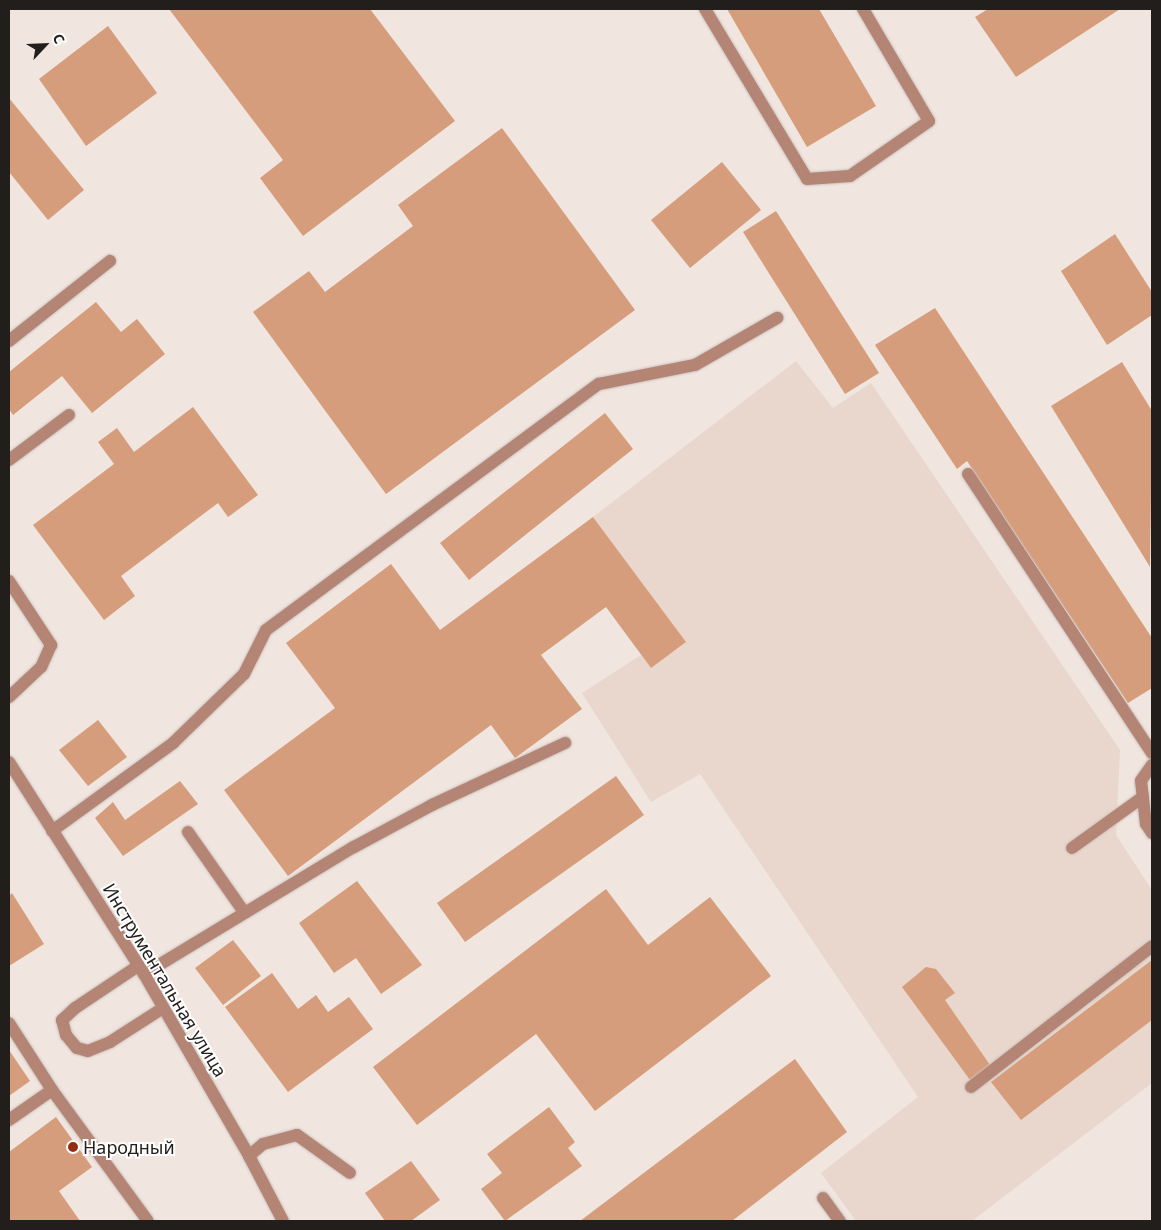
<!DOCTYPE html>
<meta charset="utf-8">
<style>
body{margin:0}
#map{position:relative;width:1161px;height:1230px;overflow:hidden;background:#f0e5df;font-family:"Noto Sans",sans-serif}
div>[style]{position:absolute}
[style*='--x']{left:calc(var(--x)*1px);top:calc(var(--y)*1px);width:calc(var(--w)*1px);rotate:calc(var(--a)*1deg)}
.built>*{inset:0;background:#e9d7cd}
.building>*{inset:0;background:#d59d7b}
.roads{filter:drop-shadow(0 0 1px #cbc1bc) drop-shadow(0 0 1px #cbc1bc)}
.minor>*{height:12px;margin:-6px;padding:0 6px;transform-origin:6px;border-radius:6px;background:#b48574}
.dots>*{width:14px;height:14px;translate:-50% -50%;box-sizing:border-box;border:2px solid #fff;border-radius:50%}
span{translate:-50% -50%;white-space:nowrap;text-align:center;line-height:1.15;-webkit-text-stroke:4px #fff;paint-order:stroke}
.street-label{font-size:18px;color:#221e1c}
.poi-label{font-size:18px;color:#221e1c}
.left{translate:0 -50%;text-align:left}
.frame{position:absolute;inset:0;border:10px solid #221e1c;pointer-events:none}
.north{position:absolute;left:20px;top:20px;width:50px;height:50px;-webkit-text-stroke:4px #fff;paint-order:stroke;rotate:65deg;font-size:14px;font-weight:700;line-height:20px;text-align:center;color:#221e1c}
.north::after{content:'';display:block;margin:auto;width:18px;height:22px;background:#221e1c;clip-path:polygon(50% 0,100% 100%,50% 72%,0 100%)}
</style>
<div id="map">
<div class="built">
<div style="clip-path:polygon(796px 361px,833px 408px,871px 383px,1120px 750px,1116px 835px,1152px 890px,1152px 1083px,972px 1221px,856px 1221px,821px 1173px,918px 1097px,700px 774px,651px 802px,582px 693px,641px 655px,651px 668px,686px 642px,593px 517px)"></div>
</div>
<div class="building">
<div style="clip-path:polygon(169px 9px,370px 9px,455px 121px,303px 236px,260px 178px,283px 160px)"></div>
<div style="clip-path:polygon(727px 9px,819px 9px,876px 106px,807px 147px)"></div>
<div style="clip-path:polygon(988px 9px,1120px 9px,1016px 77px,975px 17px)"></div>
<div style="clip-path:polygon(108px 26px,157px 93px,86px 146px,39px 79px)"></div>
<div style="clip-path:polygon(9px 98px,84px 190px,48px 220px,9px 172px)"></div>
<div style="clip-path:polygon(502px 128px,635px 310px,386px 494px,253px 312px,309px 271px,325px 292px,413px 226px,398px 205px)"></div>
<div style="clip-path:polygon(722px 162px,761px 210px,690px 268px,651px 220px)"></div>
<div style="clip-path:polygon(776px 211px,879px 373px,845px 394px,743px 232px)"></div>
<div style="clip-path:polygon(1115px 234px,1152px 292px,1152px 315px,1107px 345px,1061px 271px)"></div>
<div style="clip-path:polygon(96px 302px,121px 332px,137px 319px,165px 354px,92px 413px,62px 376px,13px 415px,9px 409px,9px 372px)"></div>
<div style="clip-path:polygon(935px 308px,1152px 638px,1152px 688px,1128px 703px,967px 461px,957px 469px,875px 345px)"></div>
<div style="clip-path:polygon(1122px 362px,1152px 411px,1150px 567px,1051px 406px)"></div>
<div style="clip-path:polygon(193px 407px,258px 495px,228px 517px,218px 503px,121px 576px,135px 596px,104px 620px,33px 525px,114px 464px,98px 442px,117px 428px,134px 452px)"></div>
<div style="clip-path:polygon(605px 413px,633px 449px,469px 580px,440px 543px)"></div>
<div style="clip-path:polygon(593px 517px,686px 642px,651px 668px,606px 607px,541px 655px,582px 709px,515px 758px,491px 725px,288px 876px,224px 790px,335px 708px,286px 643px,391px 564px,440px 630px)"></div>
<div style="clip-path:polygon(98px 720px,127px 757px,88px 786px,59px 750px)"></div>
<div style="clip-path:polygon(616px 776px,644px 815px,465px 942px,437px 903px)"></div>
<div style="clip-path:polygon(180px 781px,198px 804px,123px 856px,95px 818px,113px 802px,125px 820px)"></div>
<div style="clip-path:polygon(357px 881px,422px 965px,381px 994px,356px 958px,334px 973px,299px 923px)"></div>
<div style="clip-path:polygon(606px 889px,648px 945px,710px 897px,771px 976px,595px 1111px,536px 1034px,417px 1125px,373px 1067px)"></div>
<div style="clip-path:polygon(12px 893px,44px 944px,9px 966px,9px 896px)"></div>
<div style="clip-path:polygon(233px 940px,261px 976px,223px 1005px,195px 968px)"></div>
<div style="clip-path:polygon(1152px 960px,1152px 1020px,1021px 1120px,991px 1082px)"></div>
<div style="clip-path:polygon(926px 967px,936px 969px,955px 993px,945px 1000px,990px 1065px,970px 1080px,902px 987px)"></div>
<div style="clip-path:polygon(272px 973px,298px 1009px,316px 995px,328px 1012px,349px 997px,373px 1029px,288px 1092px,225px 1007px)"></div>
<div style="clip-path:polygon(9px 1050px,30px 1081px,9px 1096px)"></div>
<div style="clip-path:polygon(795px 1059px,847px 1132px,732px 1221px,580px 1221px)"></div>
<div style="clip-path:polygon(549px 1107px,575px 1142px,568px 1148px,582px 1166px,505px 1221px,481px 1189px,502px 1173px,487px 1154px)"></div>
<div style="clip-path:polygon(56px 1117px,92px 1167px,59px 1191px,80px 1221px,9px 1221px,9px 1152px)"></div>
<div style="clip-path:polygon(411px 1161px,440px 1200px,411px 1221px,385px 1221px,365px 1193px)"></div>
</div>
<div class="roads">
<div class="minor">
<div style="--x:705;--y:9;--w:198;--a:59"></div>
<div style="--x:807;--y:179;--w:43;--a:-4"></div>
<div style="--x:850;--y:176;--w:96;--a:-34.8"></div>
<div style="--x:929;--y:121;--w:130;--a:-120.5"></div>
<div style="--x:9;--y:341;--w:129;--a:-38.4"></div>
<div style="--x:9;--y:460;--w:75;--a:-36.9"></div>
<div style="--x:968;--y:474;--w:334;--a:56.6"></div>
<div style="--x:9;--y:581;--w:77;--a:56.7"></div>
<div style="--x:51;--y:645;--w:24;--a:114"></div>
<div style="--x:41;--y:667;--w:44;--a:136.8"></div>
<div style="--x:9;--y:762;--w:251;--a:57.5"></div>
<div style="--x:144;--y:974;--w:210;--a:60"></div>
<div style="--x:249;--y:1156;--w:73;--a:62.4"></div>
<div style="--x:1152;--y:765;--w:19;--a:125"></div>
<div style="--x:1141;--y:781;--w:43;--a:83.4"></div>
<div style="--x:1146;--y:824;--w:11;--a:56"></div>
<div style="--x:52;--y:831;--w:150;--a:-36"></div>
<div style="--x:173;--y:743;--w:99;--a:-44.2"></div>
<div style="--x:244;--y:674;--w:49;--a:-63.4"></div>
<div style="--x:266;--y:630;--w:414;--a:-36.5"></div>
<div style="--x:599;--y:384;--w:98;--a:-11.2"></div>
<div style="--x:695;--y:365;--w:95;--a:-29.8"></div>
<div style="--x:188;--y:832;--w:98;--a:55"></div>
<div style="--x:1072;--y:848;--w:87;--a:-35.7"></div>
<div style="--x:138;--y:966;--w:76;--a:146.3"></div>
<div style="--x:75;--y:1008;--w:18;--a:137"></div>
<div style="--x:62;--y:1020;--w:16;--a:75"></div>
<div style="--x:66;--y:1035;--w:17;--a:50"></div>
<div style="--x:77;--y:1048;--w:11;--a:15"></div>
<div style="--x:88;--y:1051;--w:24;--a:-22"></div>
<div style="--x:110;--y:1042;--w:63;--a:-32.7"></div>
<div style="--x:144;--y:974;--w:245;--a:-31.2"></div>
<div style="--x:354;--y:847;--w:89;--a:-28.3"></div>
<div style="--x:432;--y:805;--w:147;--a:-25"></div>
<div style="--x:9;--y:1023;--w:80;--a:57.3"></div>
<div style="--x:52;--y:1090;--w:162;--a:53.8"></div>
<div style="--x:971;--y:1087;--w:229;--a:-37.9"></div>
<div style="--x:9;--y:1120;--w:52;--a:-34.9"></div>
<div style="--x:249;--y:1156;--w:18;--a:-41"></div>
<div style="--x:263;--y:1144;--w:35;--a:-15"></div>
<div style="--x:297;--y:1135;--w:65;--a:35.6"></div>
<div style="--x:823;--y:1198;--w:29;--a:54"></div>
</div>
</div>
<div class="dots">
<div style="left:73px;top:1147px;background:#952d11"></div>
</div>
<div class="street-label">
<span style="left:165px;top:980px;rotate:59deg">Инструментальная улица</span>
</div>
<div class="poi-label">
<span class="left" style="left:83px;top:1147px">Народный</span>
</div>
<div class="frame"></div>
<div class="north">С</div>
</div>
